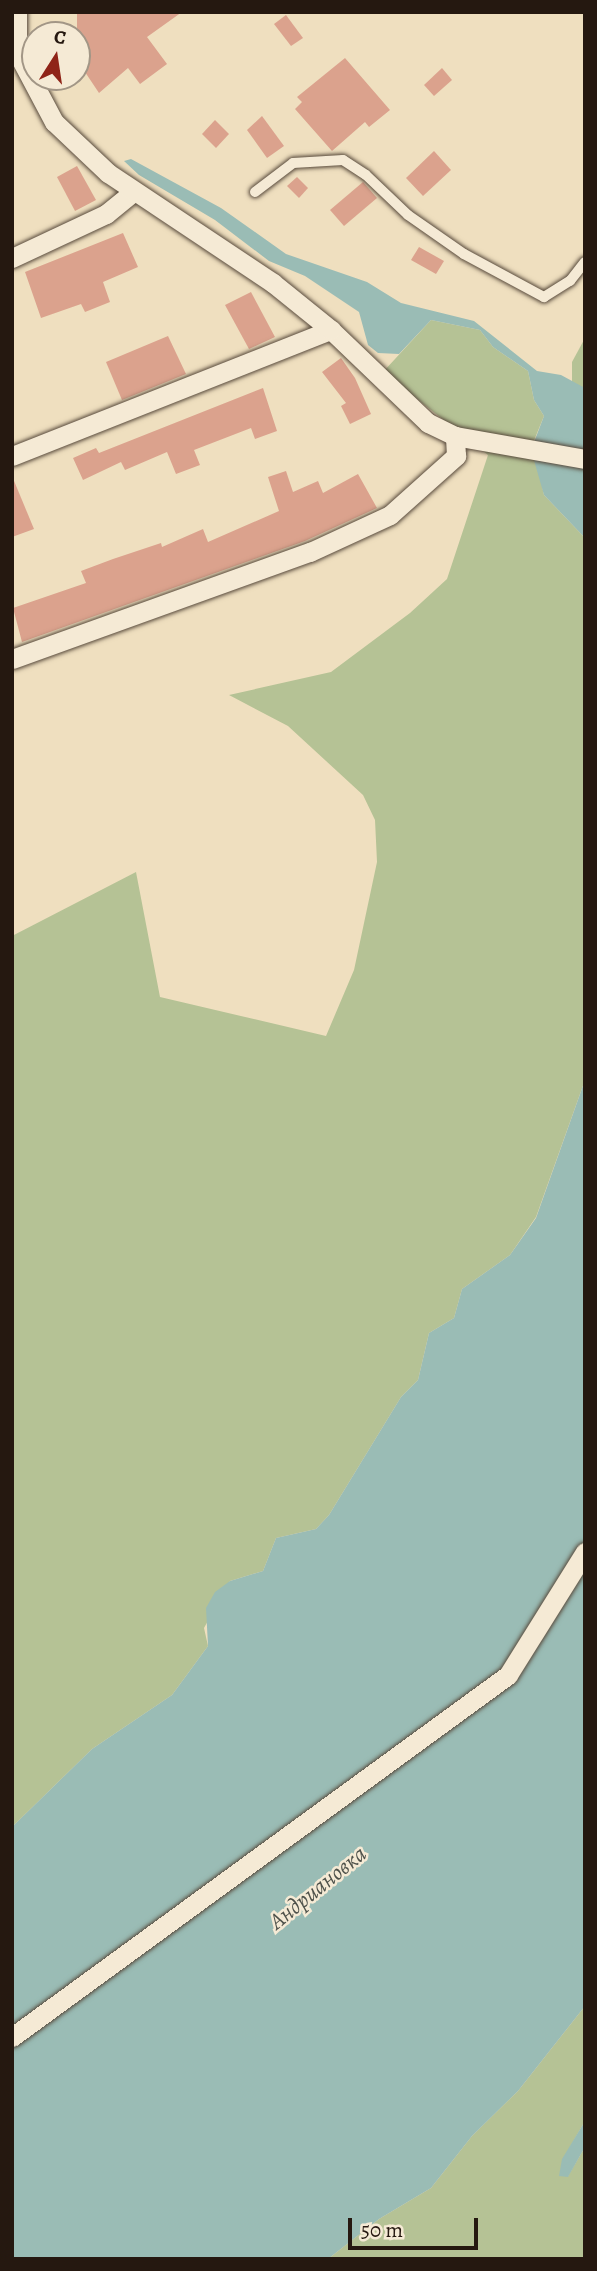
<!DOCTYPE html>
<meta charset="utf-8">
<style>
body{margin:0}
#map{position:relative;width:597px;height:2271px;overflow:hidden;background:#efdfbf;font-family:Alegreya,serif}
div>[style]{position:absolute}
[style*='--x']{left:calc(var(--x)*1px);top:calc(var(--y)*1px);width:calc(var(--w)*1px);rotate:calc(var(--a)*1deg)}
.green>*{inset:0;background:#b5c295}
.water>*{inset:0;background:#9abcb5}
.building>*{inset:0;background:#dba28d}
.roads{filter:drop-shadow(0 0 2px #584a3c) drop-shadow(0 0 2px #584a3c)}
.service>*{height:10px;margin:-5px;padding:0 5px;transform-origin:5px;border-radius:5px;background:#f5ead5}
.minor>*{height:19px;margin:-9.5px;padding:0 9.5px;transform-origin:9.5px;border-radius:9.5px;background:#f5ead5}
span{translate:-50% -50%;white-space:nowrap;text-align:center;line-height:1.15;-webkit-text-stroke:5px #f5ead5;paint-order:stroke}
.water-label{font-size:23px;color:#4e514a;font-style:italic}
.frame{position:absolute;inset:0;border:14px solid #251810;pointer-events:none}
.north{position:absolute;left:21px;top:21px;width:70px;height:70px;box-sizing:border-box;background:#f5ead5;border:2px solid #a29686;border-radius:50%;rotate:12deg;font-size:19px;font-weight:700;line-height:28px;text-align:center;color:#251810}
.north::after{content:'';display:block;margin:auto;width:24px;height:32px;background:#8f2418;clip-path:polygon(50% 0,100% 100%,50% 72%,0 100%)}
.scale{position:absolute;left:348px;top:2218px;width:130px;height:32px;box-sizing:border-box;border:4px solid #251810;border-top:0;padding-left:9px;font-size:21px;line-height:24px;white-space:nowrap;color:#251810;-webkit-text-stroke:5px #f5ead5;paint-order:stroke}
</style>
<div id="map">
<div class="green">
<div style="clip-path:polygon(431px 320px,480px 330px,493px 347px,528px 371px,534px 400px,544px 416px,533px 443px,544px 495px,585px 538px,585px 1080px,536px 1217px,510px 1255px,462px 1289px,454px 1318px,429px 1333px,418px 1380px,401px 1397px,329px 1515px,316px 1529px,276px 1538px,263px 1571px,230px 1581px,204px 1628px,208px 1646px,172px 1695px,92px 1749px,12px 1827px,12px 936px,136px 872px,160px 997px,326px 1036px,354px 970px,377px 862px,375px 820px,363px 795px,288px 726px,229px 695px,331px 672px,410px 613px,447px 579px,488px 455px,383px 372px)"></div>
<div style="clip-path:polygon(585px 338px,585px 388px,583px 389px,572px 383px,572px 362px)"></div>
<div style="clip-path:polygon(585px 2006px,585px 2121px,563px 2159px,568px 2176px,585px 2147px,585px 2259px,328px 2259px,379px 2219px,431px 2188px,472px 2136px,518px 2091px)"></div>
</div>
<div class="water">
<div style="clip-path:polygon(131px 159px,221px 208px,286px 254px,367px 282px,401px 303px,474px 321px,537px 371px,561px 375px,585px 388px,585px 538px,544px 495px,531px 450px,544px 416px,534px 400px,528px 371px,493px 347px,480px 330px,431px 320px,399px 354px,378px 353px,368px 345px,359px 312px,305px 276px,269px 261px,215px 220px,139px 175px,124px 161px)"></div>
<div style="clip-path:polygon(585px 1080px,585px 2006px,518px 2091px,472px 2136px,431px 2188px,379px 2219px,328px 2259px,12px 2259px,12px 1827px,92px 1749px,172px 1695px,208px 1646px,206px 1608px,215px 1592px,230px 1581px,263px 1571px,276px 1538px,316px 1529px,329px 1515px,401px 1397px,418px 1380px,429px 1333px,454px 1318px,462px 1289px,510px 1255px,536px 1218px)"></div>
<div style="clip-path:polygon(585px 2121px,585px 2147px,568px 2177px,559px 2176px,562px 2159px)"></div>
</div>
<div class="building">
<div style="clip-path:polygon(77px 12px,182px 12px,147px 37px,167px 64px,140px 84px,128px 68px,99px 93px,77px 60px)"></div>
<div style="clip-path:polygon(286px 15px,303px 38px,291px 46px,274px 24px)"></div>
<div style="clip-path:polygon(345px 58px,390px 110px,369px 127px,365px 122px,332px 151px,295px 109px,302px 102px,297px 97px)"></div>
<div style="clip-path:polygon(442px 68px,452px 80px,434px 96px,424px 85px)"></div>
<div style="clip-path:polygon(262px 116px,284px 146px,267px 158px,247px 130px)"></div>
<div style="clip-path:polygon(215px 120px,229px 134px,216px 148px,202px 134px)"></div>
<div style="clip-path:polygon(434px 151px,451px 170px,423px 196px,406px 178px)"></div>
<div style="clip-path:polygon(77px 166px,96px 200px,75px 211px,57px 177px)"></div>
<div style="clip-path:polygon(297px 177px,308px 188px,299px 198px,287px 186px)"></div>
<div style="clip-path:polygon(363px 182px,377px 198px,344px 226px,330px 210px)"></div>
<div style="clip-path:polygon(123px 233px,138px 267px,103px 282px,110px 302px,85px 312px,81px 304px,41px 318px,25px 272px)"></div>
<div style="clip-path:polygon(419px 247px,444px 261px,436px 274px,411px 260px)"></div>
<div style="clip-path:polygon(251px 292px,275px 337px,249px 349px,225px 305px)"></div>
<div style="clip-path:polygon(168px 336px,186px 374px,122px 400px,106px 362px)"></div>
<div style="clip-path:polygon(341px 358px,355px 378px,371px 414px,350px 424px,341px 406px,346px 403px,322px 372px)"></div>
<div style="clip-path:polygon(263px 388px,277px 431px,255px 439px,251px 428px,194px 450px,200px 465px,176px 474px,167px 452px,125px 470px,121px 462px,83px 480px,73px 458px,96px 448px,99px 453px)"></div>
<div style="clip-path:polygon(286px 471px,293px 492px,318px 481px,323px 493px,358px 474px,377px 508px,305px 541px,22px 642px,13px 608px,86px 583px,81px 571px,113px 559px,161px 543px,162px 547px,203px 529px,208px 542px,279px 511px,268px 477px)"></div>
<div style="clip-path:polygon(12px 476px,34px 529px,12px 537px)"></div>
</div>
<div class="roads">
<div class="service">
<div style="--x:255;--y:192;--w:48;--a:-37.3"></div>
<div style="--x:293;--y:163;--w:50;--a:-3.4"></div>
<div style="--x:343;--y:160;--w:27;--a:33"></div>
<div style="--x:366;--y:175;--w:58;--a:43.6"></div>
<div style="--x:408;--y:215;--w:68;--a:34.9"></div>
<div style="--x:464;--y:254;--w:91;--a:28.3"></div>
<div style="--x:544;--y:297;--w:31;--a:-32"></div>
<div style="--x:570;--y:281;--w:24;--a:-52"></div>
</div>
<div class="minor">
<div style="--x:12;--y:258;--w:104;--a:-25.1"></div>
<div style="--x:106;--y:214;--w:35;--a:-39"></div>
<div style="--x:455;--y:436;--w:132;--a:10"></div>
<div style="--x:12;--y:456;--w:343;--a:-21.6"></div>
<div style="--x:12;--y:659;--w:317;--a:-19.8"></div>
<div style="--x:310;--y:552;--w:88;--a:-24.8"></div>
<div style="--x:390;--y:515;--w:89;--a:-41.8"></div>
<div style="--x:456;--y:456;--w:20;--a:-93"></div>
<div style="--x:455;--y:436;--w:30;--a:-154"></div>
<div style="--x:428;--y:423;--w:134;--a:-136.2"></div>
<div style="--x:331;--y:330;--w:75;--a:-141"></div>
<div style="--x:273;--y:283;--w:198;--a:-146.3"></div>
<div style="--x:108;--y:173;--w:74;--a:-136.6"></div>
<div style="--x:54;--y:122;--w:79;--a:-117.9"></div>
<div style="--x:17;--y:52;--w:40;--a:-90"></div>
<div style="--x:12;--y:2037;--w:614;--a:-36.12"></div>
<div style="--x:508;--y:1675;--w:145;--a:-58"></div>
</div>
</div>
<div class="water-label">
<span style="left:318px;top:1888px;rotate:-39deg">Андриановка</span>
</div>
<div class="frame"></div>
<div class="north">С</div>
<div class="scale">50 m</div>
</div>
